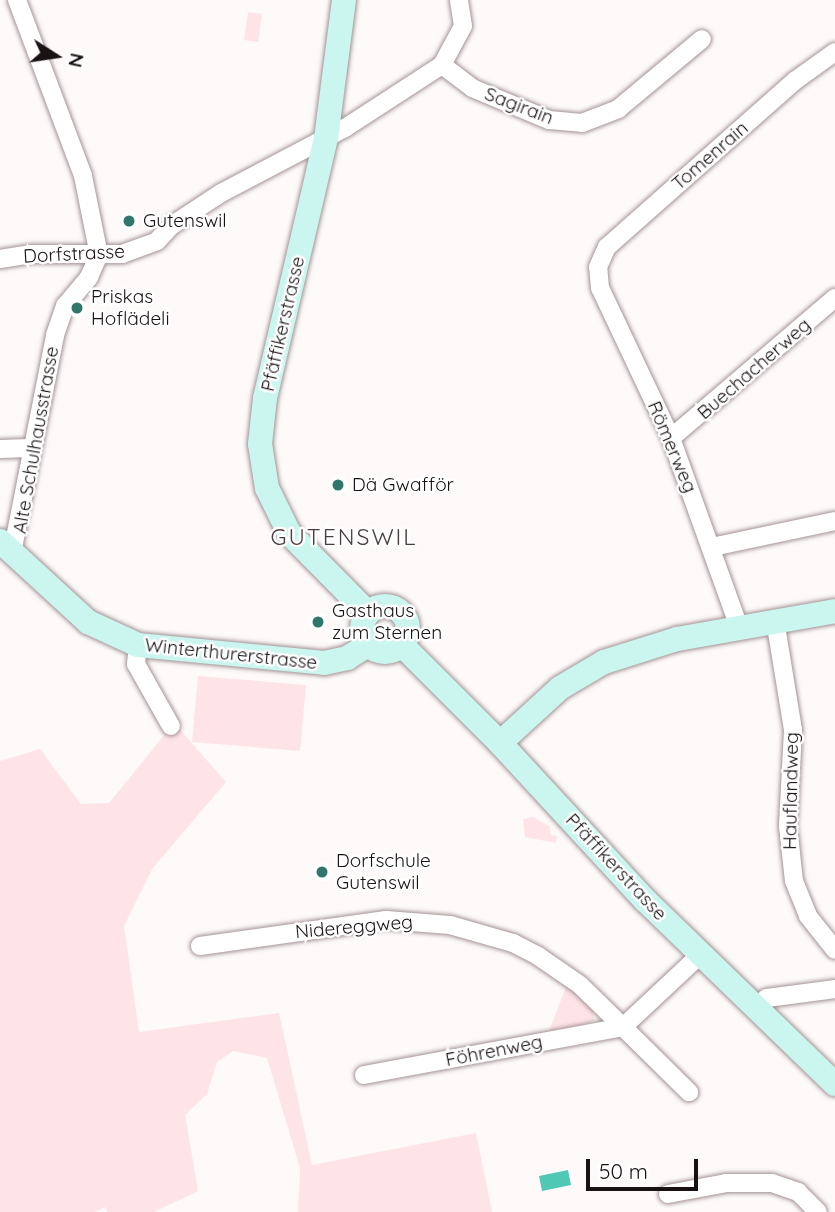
<!DOCTYPE html>
<meta charset="utf-8">
<style>
body{margin:0}
#map{position:relative;width:835px;height:1212px;overflow:hidden;background:#fefafa;font-family:Quicksand,sans-serif}
div>[style]{position:absolute}
[style*='--x']{left:calc(var(--x)*1px);top:calc(var(--y)*1px);width:calc(var(--w)*1px);rotate:calc(var(--a)*1deg)}
.green>*{inset:0;background:#ffe4e7}
.water>*{inset:0;background:#4fc8b5}
.roads{filter:drop-shadow(0 0 2px #a49395) drop-shadow(0 0 2px #a49395)}
.street>*{height:18px;margin:-9px;padding:0 9px;transform-origin:9px;border-radius:9px;background:#fff}
.secondary>*{height:24px;margin:-12px;padding:0 12px;transform-origin:12px;border-radius:12px;background:#caf6ef}
.secondary>.ring{margin:-12px;padding:0;box-sizing:content-box;background:none;border:24px solid #caf6ef;border-radius:50%}
.dots>*{width:19px;height:19px;translate:-50% -50%;box-sizing:border-box;border:4px solid #fff;border-radius:50%}
span{translate:-50% -50%;white-space:nowrap;text-align:center;line-height:1.15;-webkit-text-stroke:5px #fff;paint-order:stroke}
.street-label{font-size:19px;color:#181213}
.poi-label{font-size:19px;color:#181213}
.left{translate:0 -50%;text-align:left}
.quarter-label{font-size:23px;color:#4c3e3f;letter-spacing:2px}
.north{position:absolute;left:21px;top:21px;width:70px;height:70px;-webkit-text-stroke:5px #fff;paint-order:stroke;rotate:102deg;font-size:19px;font-weight:700;line-height:28px;text-align:center;color:#181213}
.north::after{content:'';display:block;margin:auto;width:24px;height:32px;background:#181213;clip-path:polygon(50% 0,100% 100%,50% 72%,0 100%)}
.scale{position:absolute;left:586px;top:1159px;width:112px;height:32px;box-sizing:border-box;border:4px solid #181213;border-top:0;padding-left:9px;font-size:21px;line-height:24px;white-space:nowrap;color:#181213;-webkit-text-stroke:5px #fff;paint-order:stroke}
</style>
<div id="map">
<div class="green">
<div style="clip-path:polygon(248px 12px,262px 14px,258px 42px,244px 40px)"></div>
<div style="clip-path:polygon(198px 676px,306px 685px,300px 751px,192px 742px)"></div>
<div style="clip-path:polygon(174px 723px,226px 782px,152px 869px,124px 926px,139px 1032px,279px 1013px,312px 1165px,476px 1133px,492px 1212px,298px 1212px,300px 1168px,267px 1058px,233px 1051px,217px 1062px,207px 1094px,185px 1115px,198px 1191px,154px 1212px,107px 1212px,105px 1207px,95px 1212px,0 1212px,0 761px,40px 749px,81px 804px,109px 803px)"></div>
<div style="clip-path:polygon(533px 817px,549px 826px,551px 835px,557px 836px,556px 843px,525px 837px,523px 819px)"></div>
<div style="clip-path:polygon(567px 984px,593px 1008px,594px 1021px,548px 1034px)"></div>
</div>
<div class="water">
<div style="clip-path:polygon(568px 1170px,571px 1185px,542px 1191px,539px 1176px)"></div>
</div>
<div class="roads">
<div class="street">
<div style="--x:17;--y:0;--w:188;--a:69.4"></div>
<div style="--x:83;--y:176;--w:81;--a:78.6"></div>
<div style="--x:442;--y:65;--w:38;--a:37"></div>
<div style="--x:472;--y:88;--w:83;--a:22.6"></div>
<div style="--x:549;--y:120;--w:33;--a:5"></div>
<div style="--x:582;--y:123;--w:39;--a:-21"></div>
<div style="--x:618;--y:109;--w:109;--a:-39.8"></div>
<div style="--x:0;--y:259;--w:32;--a:-9"></div>
<div style="--x:32;--y:254;--w:90;--a:0"></div>
<div style="--x:122;--y:254;--w:37;--a:-20"></div>
<div style="--x:157;--y:241;--w:21;--a:-47"></div>
<div style="--x:171;--y:226;--w:60;--a:-33.4"></div>
<div style="--x:221;--y:193;--w:140;--a:-27.7"></div>
<div style="--x:345;--y:128;--w:116;--a:-33"></div>
<div style="--x:442;--y:65;--w:44;--a:-61.7"></div>
<div style="--x:463;--y:26;--w:26;--a:-99"></div>
<div style="--x:671;--y:438;--w:216;--a:-40.5"></div>
<div style="--x:0;--y:449;--w:30;--a:-2"></div>
<div style="--x:712;--y:547;--w:126;--a:-11.9"></div>
<div style="--x:12;--y:553;--w:222;--a:-78.8"></div>
<div style="--x:55;--y:335;--w:31;--a:-71"></div>
<div style="--x:65;--y:306;--w:38;--a:-50"></div>
<div style="--x:89;--y:277;--w:24;--a:-66"></div>
<div style="--x:775;--y:620;--w:111;--a:80.7"></div>
<div style="--x:793;--y:730;--w:96;--a:93"></div>
<div style="--x:788;--y:826;--w:55;--a:83.8"></div>
<div style="--x:794;--y:881;--w:38;--a:68"></div>
<div style="--x:808;--y:916;--w:43;--a:51.5"></div>
<div style="--x:739;--y:627;--w:201;--a:-109.8"></div>
<div style="--x:671;--y:438;--w:166;--a:-115.3"></div>
<div style="--x:600;--y:288;--w:21;--a:-95"></div>
<div style="--x:598;--y:267;--w:22;--a:-66"></div>
<div style="--x:607;--y:247;--w:252;--a:-41.5"></div>
<div style="--x:796;--y:80;--w:48;--a:-35.7"></div>
<div style="--x:138;--y:645;--w:19;--a:96"></div>
<div style="--x:136;--y:664;--w:71;--a:60.6"></div>
<div style="--x:200;--y:946;--w:188;--a:-8"></div>
<div style="--x:386;--y:920;--w:64;--a:4.5"></div>
<div style="--x:450;--y:925;--w:66;--a:15.9"></div>
<div style="--x:513;--y:943;--w:28;--a:27"></div>
<div style="--x:538;--y:956;--w:51;--a:34.6"></div>
<div style="--x:580;--y:985;--w:60;--a:44.3"></div>
<div style="--x:623;--y:1027;--w:105;--a:-43.1"></div>
<div style="--x:754;--y:1008;--w:16;--a:-38"></div>
<div style="--x:767;--y:998;--w:69;--a:-7.5"></div>
<div style="--x:364;--y:1075;--w:263;--a:-10.5"></div>
<div style="--x:623;--y:1027;--w:93;--a:44.6"></div>
<div style="--x:668;--y:1194;--w:59;--a:-10.7"></div>
<div style="--x:726;--y:1183;--w:46;--a:0"></div>
<div style="--x:772;--y:1183;--w:28;--a:19"></div>
<div style="--x:798;--y:1192;--w:28;--a:45"></div>
</div>
<div class="secondary">
<div style="--x:344;--y:0;--w:139;--a:97.4"></div>
<div style="--x:326;--y:138;--w:267;--a:103.2"></div>
<div style="--x:265;--y:398;--w:46;--a:96.2"></div>
<div style="--x:260;--y:444;--w:45;--a:81"></div>
<div style="--x:267;--y:488;--w:50;--a:63.9"></div>
<div style="--x:289;--y:533;--w:112;--a:45.4"></div>
<div style="--x:0;--y:541;--w:120;--a:42.6"></div>
<div style="--x:88;--y:622;--w:55;--a:24.7"></div>
<div style="--x:138;--y:645;--w:187;--a:5.5"></div>
<div style="--x:324;--y:663;--w:24;--a:-12"></div>
<div style="--x:347;--y:658;--w:25;--a:-32"></div>
<div class="ring" style="left:362px;top:606px;width:22px;height:22px"></div>
<div style="--x:402;--y:645;--w:139;--a:45"></div>
<div style="--x:500;--y:743;--w:215;--a:47.3"></div>
<div style="--x:646;--y:901;--w:263;--a:44.1"></div>
<div style="--x:500;--y:743;--w:81;--a:-42.5"></div>
<div style="--x:560;--y:688;--w:51;--a:-30.6"></div>
<div style="--x:604;--y:662;--w:77;--a:-17.5"></div>
<div style="--x:677;--y:639;--w:160;--a:-10"></div>
</div>
</div>
<div class="dots">
<div style="left:129px;top:221px;background:#31766b"></div>
<div style="left:77px;top:308px;background:#31766b"></div>
<div style="left:338px;top:485px;background:#31766b"></div>
<div style="left:318px;top:622px;background:#31766b"></div>
<div style="left:322px;top:872px;background:#31766b"></div>
</div>
<div class="street-label">
<span style="left:519px;top:106px;rotate:21deg">Sagirain</span>
<span style="left:710px;top:156px;rotate:-41deg">Tomenrain</span>
<span style="left:74px;top:254px;rotate:-3deg">Dorfstrasse</span>
<span style="left:283px;top:324px;rotate:-77deg">Pfäffikerstrasse</span>
<span style="left:754px;top:369px;rotate:-41deg">Buechacherweg</span>
<span style="left:36px;top:440px;rotate:-80deg">Alte Schulhausstrasse</span>
<span style="left:672px;top:447px;rotate:67deg">Römerweg</span>
<span style="left:231px;top:654px;rotate:6deg">Winterthurerstrasse</span>
<span style="left:791px;top:791px;rotate:-89deg">Hauflandweg</span>
<span style="left:616px;top:867px;rotate:47deg">Pfäffikerstrasse</span>
<span style="left:354px;top:927px;rotate:-5deg">Nidereggweg</span>
<span style="left:494px;top:1051px;rotate:-11deg">Föhrenweg</span>
</div>
<div class="poi-label">
<span class="left" style="left:143px;top:221px">Gutenswil</span>
<span class="left" style="left:91px;top:308px">Priskas<br>Hoflädeli</span>
<span class="left" style="left:352px;top:485px">Dä Gwafför</span>
<span class="left" style="left:332px;top:622px">Gasthaus<br>zum Sternen</span>
<span class="left" style="left:336px;top:872px">Dorfschule<br>Gutenswil</span>
</div>
<div class="quarter-label">
<span style="left:344px;top:537px">GUTENSWIL</span>
</div>
<div class="north">N</div>
<div class="scale">50 m</div>
</div>
